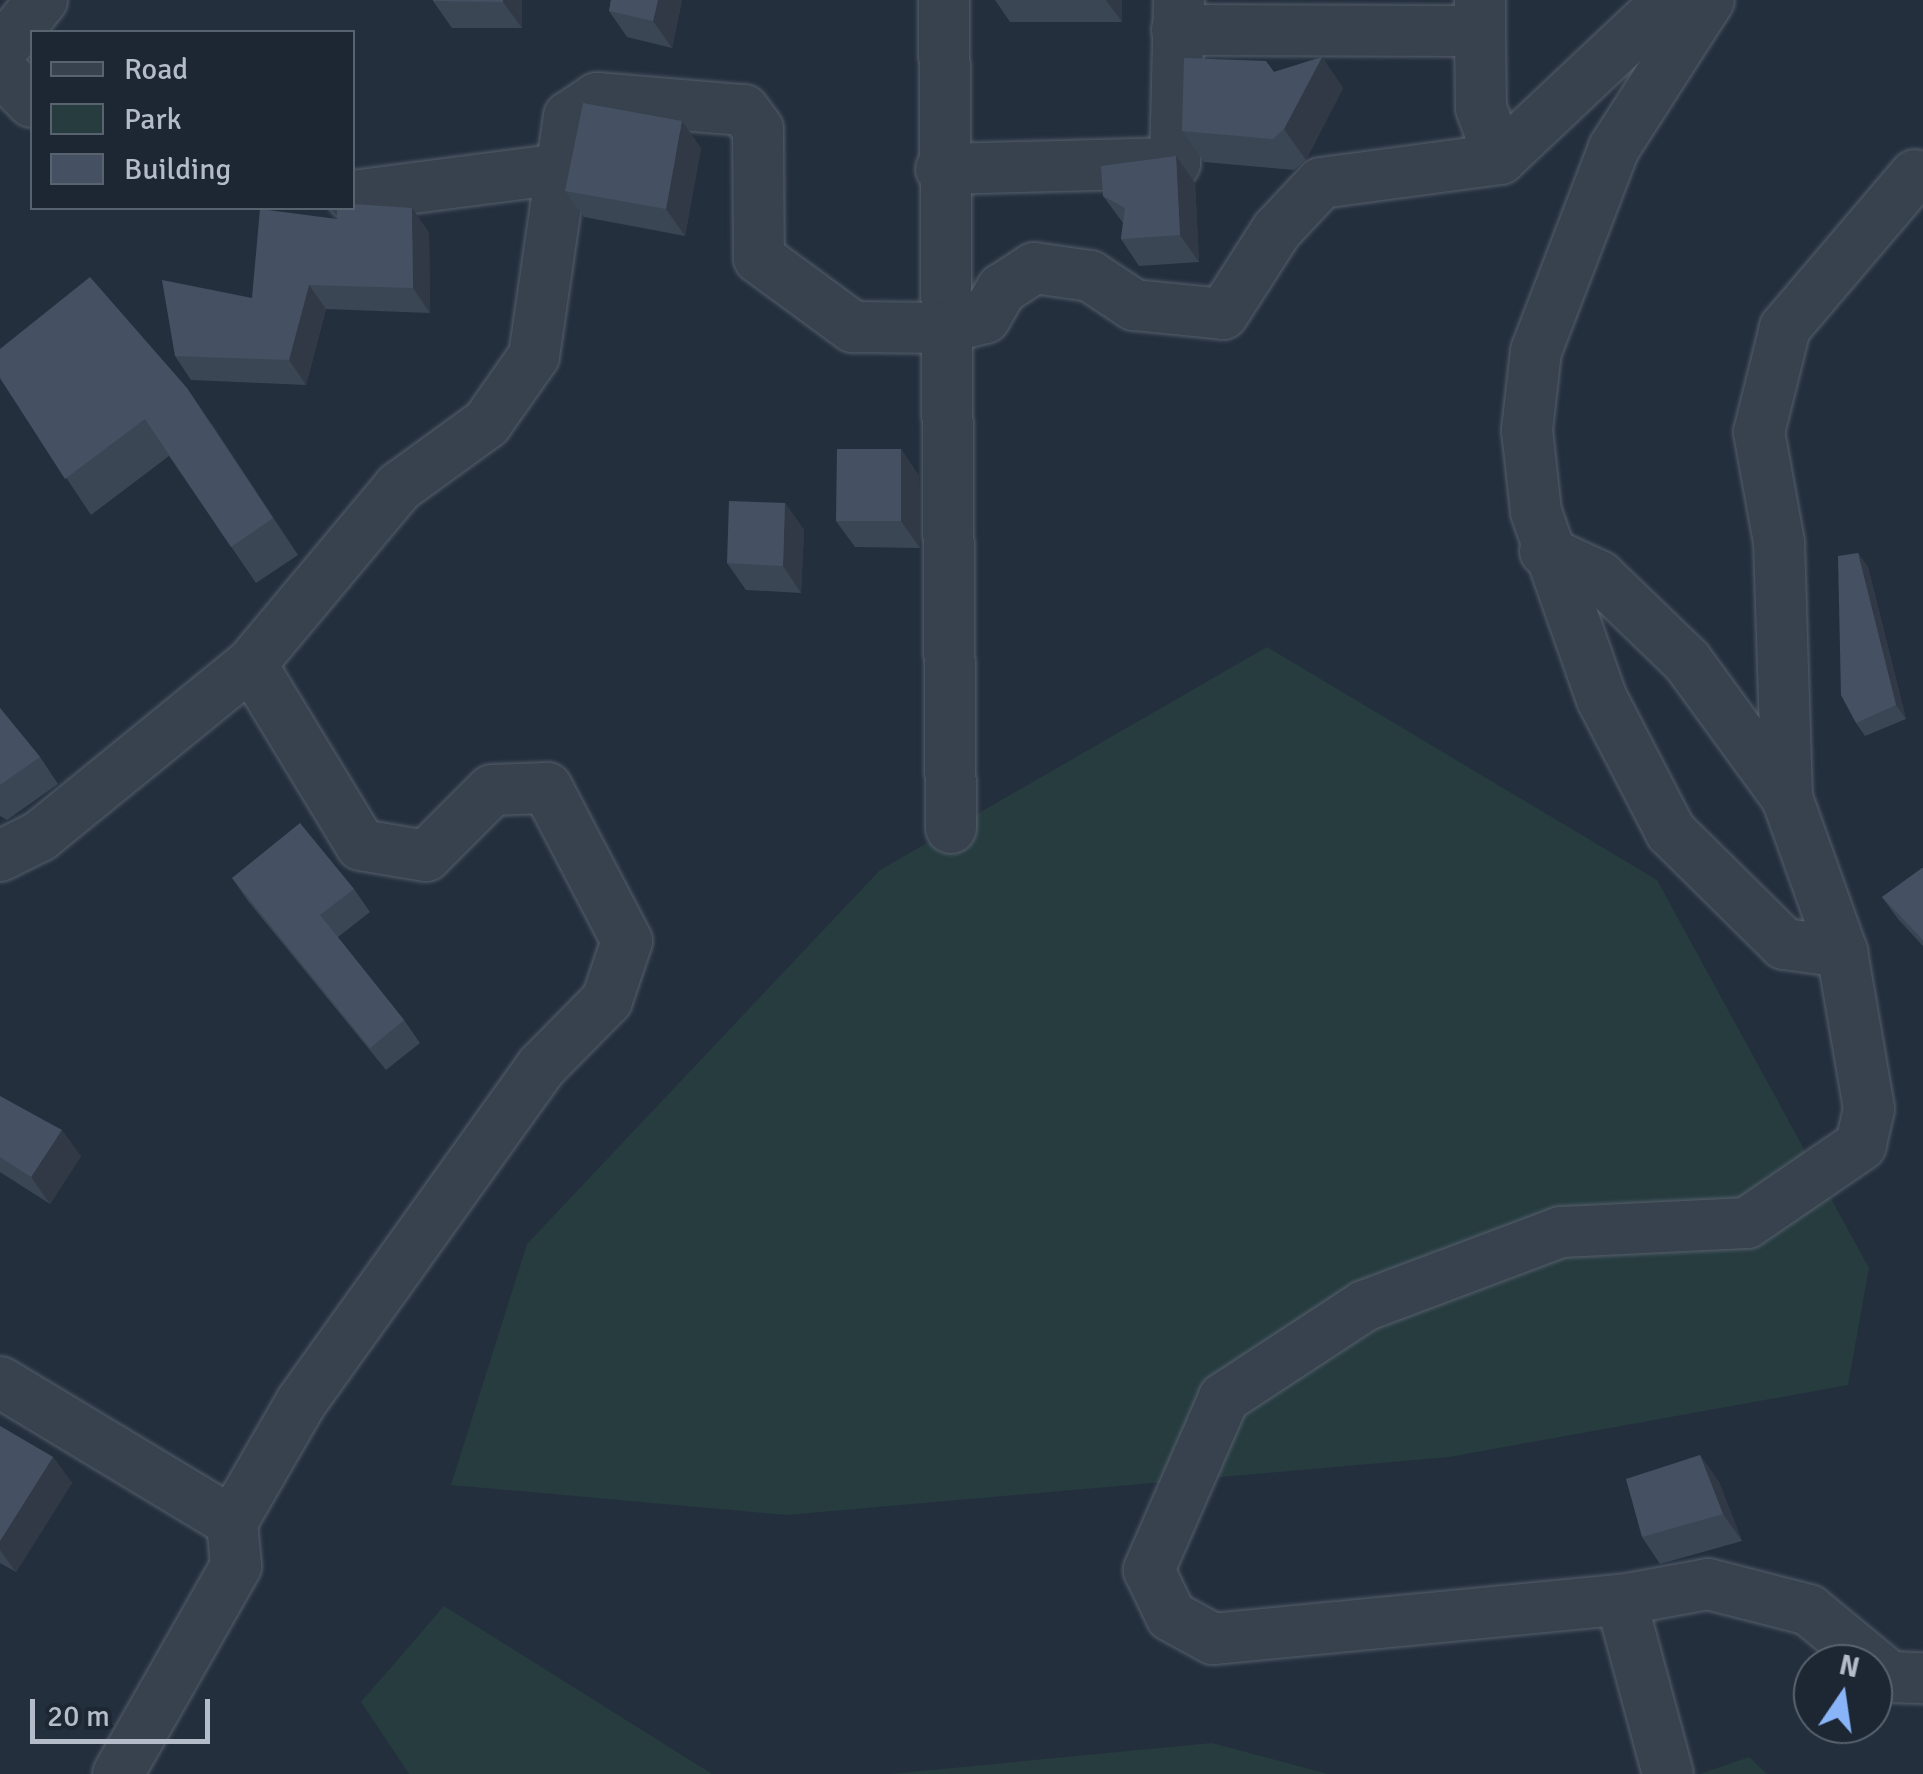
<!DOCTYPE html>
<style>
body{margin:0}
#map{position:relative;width:1923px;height:1774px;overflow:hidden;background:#242f3e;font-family:Signika,sans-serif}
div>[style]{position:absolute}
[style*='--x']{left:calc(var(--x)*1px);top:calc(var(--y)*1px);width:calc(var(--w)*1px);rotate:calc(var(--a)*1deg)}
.green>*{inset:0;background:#263c3f}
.roads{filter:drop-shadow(0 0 2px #565f6c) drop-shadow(0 0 2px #565f6c)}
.minor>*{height:50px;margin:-25px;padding:0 25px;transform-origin:25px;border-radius:25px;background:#38414e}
.wall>*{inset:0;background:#3b4654}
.shaded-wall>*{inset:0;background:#303945}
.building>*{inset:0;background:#455162}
span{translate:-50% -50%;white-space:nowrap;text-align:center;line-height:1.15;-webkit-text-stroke:8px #1d2633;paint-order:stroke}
.legend{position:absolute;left:30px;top:30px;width:325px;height:180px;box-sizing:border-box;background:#1d2633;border:2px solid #59626f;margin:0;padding:12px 18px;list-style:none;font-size:30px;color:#b4bcc9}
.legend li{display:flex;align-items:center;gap:20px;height:50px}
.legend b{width:50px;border:2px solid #59626f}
.north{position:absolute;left:1793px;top:1644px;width:100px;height:100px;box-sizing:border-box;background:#1d2633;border:2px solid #59626f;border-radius:50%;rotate:13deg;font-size:28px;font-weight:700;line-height:40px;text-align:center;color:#b4bcc9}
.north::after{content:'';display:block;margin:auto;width:35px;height:45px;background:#8ab4f8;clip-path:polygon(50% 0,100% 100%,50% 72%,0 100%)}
.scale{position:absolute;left:30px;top:1699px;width:180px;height:45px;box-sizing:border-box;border:5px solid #b4bcc9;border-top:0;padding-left:12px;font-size:30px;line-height:35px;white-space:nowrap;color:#b4bcc9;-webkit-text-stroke:8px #1d2633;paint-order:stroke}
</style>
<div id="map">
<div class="green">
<div style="clip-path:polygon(1267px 647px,1657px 880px,1869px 1268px,1848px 1385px,1449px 1457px,786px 1515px,451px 1485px,527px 1244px,880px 870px)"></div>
<div style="clip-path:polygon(444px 1606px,712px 1774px,409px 1774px,361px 1702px)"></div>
<div style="clip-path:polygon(1212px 1743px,1328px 1774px,890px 1774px)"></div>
<div style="clip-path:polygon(1749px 1757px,1767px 1774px,1700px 1774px)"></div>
</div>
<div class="roads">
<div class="minor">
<div style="--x:944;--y:0;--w:828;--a:89.52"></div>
<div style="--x:1709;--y:0;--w:176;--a:122.7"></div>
<div style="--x:1614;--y:148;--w:217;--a:111"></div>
<div style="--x:1536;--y:351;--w:80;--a:96.5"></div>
<div style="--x:1527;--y:430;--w:82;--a:83.7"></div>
<div style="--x:1536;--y:512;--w:198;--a:70.6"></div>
<div style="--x:1602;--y:699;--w:150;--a:62.6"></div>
<div style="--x:1671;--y:832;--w:159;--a:44.7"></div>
<div style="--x:1784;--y:944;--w:59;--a:7.9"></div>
<div style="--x:1177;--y:30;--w:303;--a:0.2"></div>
<div style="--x:1480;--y:31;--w:31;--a:-90"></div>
<div style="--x:1480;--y:31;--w:77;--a:89.3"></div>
<div style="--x:1481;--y:108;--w:54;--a:69.6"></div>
<div style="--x:1500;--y:159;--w:232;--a:-43.3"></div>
<div style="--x:0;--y:52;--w:67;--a:-51.1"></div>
<div style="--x:0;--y:69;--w:46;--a:45.9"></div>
<div style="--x:941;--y:169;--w:234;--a:-1.5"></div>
<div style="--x:1175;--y:163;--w:163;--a:-88.6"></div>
<div style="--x:1915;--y:175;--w:201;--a:130.4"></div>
<div style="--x:1785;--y:328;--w:107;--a:104"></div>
<div style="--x:1759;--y:432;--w:112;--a:79.7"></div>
<div style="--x:1779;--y:542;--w:256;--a:88.2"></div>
<div style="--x:1787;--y:798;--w:164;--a:70.3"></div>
<div style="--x:1842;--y:952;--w:159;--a:80.2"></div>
<div style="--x:1869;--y:1109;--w:37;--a:103"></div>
<div style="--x:1861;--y:1145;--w:138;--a:145.6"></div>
<div style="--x:1747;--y:1223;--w:186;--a:177.2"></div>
<div style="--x:1561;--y:1232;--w:210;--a:159.4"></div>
<div style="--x:1364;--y:1306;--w:168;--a:146.7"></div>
<div style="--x:1224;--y:1398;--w:188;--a:113.6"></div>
<div style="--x:1149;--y:1570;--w:51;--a:64.4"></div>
<div style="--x:1171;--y:1616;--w:48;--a:28.7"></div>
<div style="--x:1213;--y:1639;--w:410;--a:-5.5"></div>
<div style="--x:1621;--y:1600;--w:88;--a:-10.4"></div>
<div style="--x:1708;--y:1584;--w:104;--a:14.4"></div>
<div style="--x:1809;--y:1610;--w:105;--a:39.6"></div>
<div style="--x:1890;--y:1677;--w:33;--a:2"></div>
<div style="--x:352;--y:196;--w:210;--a:-7.4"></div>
<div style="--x:1545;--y:551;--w:60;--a:24.8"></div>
<div style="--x:1599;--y:576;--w:122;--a:44"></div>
<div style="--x:1687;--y:661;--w:170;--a:53.9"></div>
<div style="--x:0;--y:856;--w:45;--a:-26.6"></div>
<div style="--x:40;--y:836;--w:272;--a:-39.2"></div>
<div style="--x:251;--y:664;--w:231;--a:-50.1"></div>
<div style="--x:399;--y:487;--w:109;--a:-36"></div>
<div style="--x:487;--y:423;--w:82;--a:-55"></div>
<div style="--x:534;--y:356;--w:242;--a:-81.7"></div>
<div style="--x:569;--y:117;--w:34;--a:-34"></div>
<div style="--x:597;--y:98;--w:147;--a:4.7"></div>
<div style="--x:744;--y:110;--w:24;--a:54"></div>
<div style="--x:758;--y:129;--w:129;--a:89.6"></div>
<div style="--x:759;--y:258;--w:117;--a:36.3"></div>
<div style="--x:853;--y:327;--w:92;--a:0.6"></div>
<div style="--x:945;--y:328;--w:41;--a:-14"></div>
<div style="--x:985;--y:318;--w:34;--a:-60"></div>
<div style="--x:1002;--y:289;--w:38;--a:-33"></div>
<div style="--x:1034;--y:268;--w:57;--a:8.1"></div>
<div style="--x:1090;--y:276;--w:53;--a:33.4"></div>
<div style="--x:1134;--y:305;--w:89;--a:5.8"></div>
<div style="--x:1223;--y:314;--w:100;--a:-57.3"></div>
<div style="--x:1277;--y:230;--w:64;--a:-46.9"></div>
<div style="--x:1321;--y:183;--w:181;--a:-7.6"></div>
<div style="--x:0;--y:1382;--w:271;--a:31.1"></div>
<div style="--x:232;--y:1522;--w:140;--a:-60"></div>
<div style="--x:302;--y:1401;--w:412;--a:-54.4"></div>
<div style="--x:542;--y:1066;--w:93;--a:-45.4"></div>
<div style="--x:607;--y:1000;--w:62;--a:-71.3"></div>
<div style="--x:627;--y:941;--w:173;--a:-117.6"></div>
<div style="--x:547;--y:788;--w:55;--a:177.9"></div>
<div style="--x:492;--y:790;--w:93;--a:135"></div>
<div style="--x:426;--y:856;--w:66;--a:-170.4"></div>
<div style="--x:361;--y:845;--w:212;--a:-121.3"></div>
<div style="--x:1621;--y:1600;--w:180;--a:74.9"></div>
<div style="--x:118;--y:1774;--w:239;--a:-60.4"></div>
<div style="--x:236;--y:1566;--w:44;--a:-95.2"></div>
</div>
</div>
<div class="wall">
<div style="clip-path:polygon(522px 0,522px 28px,452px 28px,433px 1px)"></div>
<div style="clip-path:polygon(611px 0,682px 0,672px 48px,627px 37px,609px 11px)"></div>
<div style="clip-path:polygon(995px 0,1122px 0,1122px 22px,1010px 22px)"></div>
<div style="clip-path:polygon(1322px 57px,1343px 88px,1306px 160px,1294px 170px,1204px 162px,1182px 131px,1274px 72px)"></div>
<div style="clip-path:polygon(701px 148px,685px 236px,584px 217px,565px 191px)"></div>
<div style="clip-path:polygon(1176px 156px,1195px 183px,1199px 262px,1139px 266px,1121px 239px,1123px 223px,1103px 196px)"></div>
<div style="clip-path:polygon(429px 232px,430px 313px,326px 309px,306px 385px,191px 380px,175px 356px,252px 298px)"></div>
<div style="clip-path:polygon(0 378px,212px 424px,298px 555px,256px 583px,169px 456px,91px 515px)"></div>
<div style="clip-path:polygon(901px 449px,919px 476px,920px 548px,855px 547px,836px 521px)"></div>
<div style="clip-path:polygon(785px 503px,804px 530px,801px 593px,746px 590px,727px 563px)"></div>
<div style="clip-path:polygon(1858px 553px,1868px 567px,1906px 719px,1865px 736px,1856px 723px)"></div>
<div style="clip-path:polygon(0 708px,40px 757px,58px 784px,7px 820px,0 816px)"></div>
<div style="clip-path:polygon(1923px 868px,1923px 946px,1898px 919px,1882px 897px)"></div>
<div style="clip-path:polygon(232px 878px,354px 889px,370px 912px,338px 937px,404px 1020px,420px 1043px,386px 1070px,248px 901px)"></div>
<div style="clip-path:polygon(0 1096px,81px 1156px,50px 1204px,0 1172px)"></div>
<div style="clip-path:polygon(0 1426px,53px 1457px,72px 1483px,16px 1572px,0 1563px)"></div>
<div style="clip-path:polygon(1700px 1455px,1719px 1482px,1742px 1541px,1660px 1564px,1642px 1537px)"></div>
</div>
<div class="shaded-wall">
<div style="clip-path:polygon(503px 0,522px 0,522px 28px,503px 2px)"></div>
<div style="clip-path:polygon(658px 0,682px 0,672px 48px,653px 21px)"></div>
<div style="clip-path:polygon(1106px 0,1122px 0,1122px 22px)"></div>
<div style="clip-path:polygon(1322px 57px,1343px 88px,1306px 160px,1284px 129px)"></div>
<div style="clip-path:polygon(682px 121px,701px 148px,685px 236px,666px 209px)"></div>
<div style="clip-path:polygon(1176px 156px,1195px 183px,1199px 262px,1180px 235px)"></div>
<div style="clip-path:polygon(412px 208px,429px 232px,430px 313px,413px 288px)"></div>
<div style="clip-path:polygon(309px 285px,326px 309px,306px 385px,289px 360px)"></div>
<div style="clip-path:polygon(187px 388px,212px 424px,298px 555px,273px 518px)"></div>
<div style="clip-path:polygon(901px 449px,919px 476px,920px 548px,901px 521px)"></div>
<div style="clip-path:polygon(785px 503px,804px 530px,801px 593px,783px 566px)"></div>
<div style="clip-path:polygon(1858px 553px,1868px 567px,1906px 719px,1896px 705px)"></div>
<div style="clip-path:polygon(62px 1130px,81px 1156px,50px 1204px,31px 1177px)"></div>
<div style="clip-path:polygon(1700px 1455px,1719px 1482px,1742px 1541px,1723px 1514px)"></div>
<div style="clip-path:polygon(53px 1457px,72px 1483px,16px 1572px,0 1550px,0 1541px)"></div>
</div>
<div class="building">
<div style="clip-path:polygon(433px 0,503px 0,503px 2px,433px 1px)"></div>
<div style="clip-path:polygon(611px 0,658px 0,653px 21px,609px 11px)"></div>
<div style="clip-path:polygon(1322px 57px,1284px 129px,1273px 139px,1182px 131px,1184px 58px,1266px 61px,1274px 72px)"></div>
<div style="clip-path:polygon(583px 103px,682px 121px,666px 209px,565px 191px)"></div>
<div style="clip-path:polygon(1176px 156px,1180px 235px,1121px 239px,1125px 208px,1103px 196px,1101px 166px)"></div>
<div style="clip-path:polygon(352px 204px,412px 208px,413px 288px,309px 285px,289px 360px,175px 356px,162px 280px,252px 298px,260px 209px,337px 219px,337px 208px,352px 208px)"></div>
<div style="clip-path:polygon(90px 277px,187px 388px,273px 518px,231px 547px,145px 419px,65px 479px,0 378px,0 349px)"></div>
<div style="clip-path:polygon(837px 449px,901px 449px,901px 521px,836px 521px)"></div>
<div style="clip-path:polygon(729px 501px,785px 503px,783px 566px,727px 563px)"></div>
<div style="clip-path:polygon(1858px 553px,1896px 705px,1856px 723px,1841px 695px,1838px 556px)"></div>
<div style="clip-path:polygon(0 708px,40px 757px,0 785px)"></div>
<div style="clip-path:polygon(300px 823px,354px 889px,320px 915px,404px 1020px,370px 1048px,232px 878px)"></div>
<div style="clip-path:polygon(1922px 868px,1923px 868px,1923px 940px,1882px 897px)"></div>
<div style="clip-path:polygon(0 1096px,62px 1130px,31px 1177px,0 1157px)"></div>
<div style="clip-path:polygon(0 1426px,53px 1457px,0 1541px)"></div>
<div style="clip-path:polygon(1700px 1455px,1723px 1514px,1642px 1537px,1626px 1479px)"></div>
</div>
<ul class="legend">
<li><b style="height:12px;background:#38414e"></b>Road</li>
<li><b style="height:28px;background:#263c3f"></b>Park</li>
<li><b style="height:28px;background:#455162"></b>Building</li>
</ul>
<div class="north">N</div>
<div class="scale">20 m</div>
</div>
